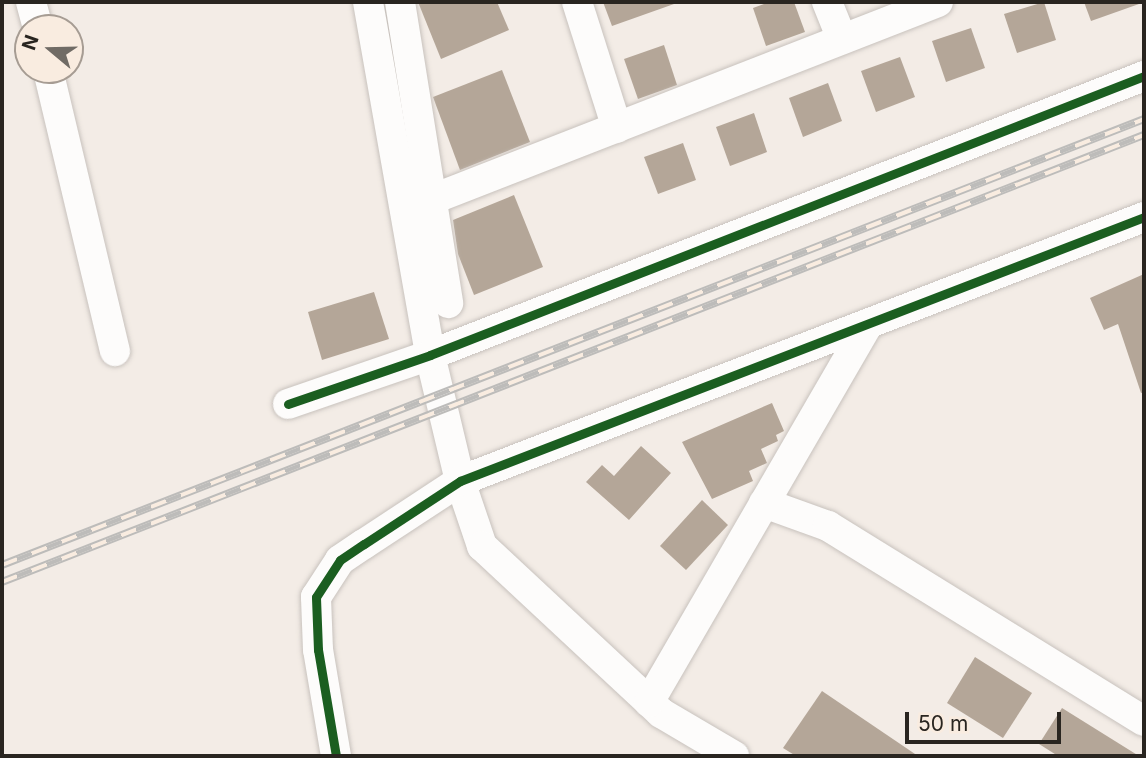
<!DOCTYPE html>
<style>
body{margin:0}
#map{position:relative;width:1146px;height:758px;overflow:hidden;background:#f3ece6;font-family:Inter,sans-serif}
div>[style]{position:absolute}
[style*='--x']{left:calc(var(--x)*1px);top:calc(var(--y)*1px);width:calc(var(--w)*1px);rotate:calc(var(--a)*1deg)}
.building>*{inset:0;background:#b4a698}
.roads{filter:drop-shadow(0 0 2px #c8c2bd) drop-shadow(0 0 2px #c8c2bd)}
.minor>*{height:30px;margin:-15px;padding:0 15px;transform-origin:15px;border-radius:15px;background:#fdfcfb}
.rail>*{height:8px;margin-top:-4px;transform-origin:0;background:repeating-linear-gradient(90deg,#f9ece0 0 16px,#bdbcba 0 32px);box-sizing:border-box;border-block:2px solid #bdbcba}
.cycleway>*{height:9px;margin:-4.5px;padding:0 4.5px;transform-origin:4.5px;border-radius:4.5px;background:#1b5e20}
span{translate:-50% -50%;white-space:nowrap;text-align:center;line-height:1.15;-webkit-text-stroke:5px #f9ece0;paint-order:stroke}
.frame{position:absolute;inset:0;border:4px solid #292520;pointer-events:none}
.north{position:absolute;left:14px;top:14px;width:70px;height:70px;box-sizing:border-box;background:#f9ece0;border:2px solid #a69c93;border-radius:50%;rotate:289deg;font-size:19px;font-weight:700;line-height:28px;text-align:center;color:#292520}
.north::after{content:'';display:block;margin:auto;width:24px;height:32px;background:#706b65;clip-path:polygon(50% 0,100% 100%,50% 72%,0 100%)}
.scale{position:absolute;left:905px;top:712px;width:156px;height:32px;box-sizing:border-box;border:4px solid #292520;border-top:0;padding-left:9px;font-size:21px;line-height:24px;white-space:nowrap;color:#292520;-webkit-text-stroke:5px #f9ece0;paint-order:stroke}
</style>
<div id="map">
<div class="building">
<div style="clip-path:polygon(418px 2px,497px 2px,509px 30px,441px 59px)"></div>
<div style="clip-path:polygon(603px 2px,674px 2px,674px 4px,612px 26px)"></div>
<div style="clip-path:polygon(769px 2px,794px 2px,805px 32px,766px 46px,753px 8px)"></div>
<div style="clip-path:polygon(1044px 2px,1056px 40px,1017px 53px,1004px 14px)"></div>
<div style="clip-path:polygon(1084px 2px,1139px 2px,1139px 4px,1091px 21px)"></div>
<div style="clip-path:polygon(971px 28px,985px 68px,946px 82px,932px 41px)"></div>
<div style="clip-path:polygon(664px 45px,677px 85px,638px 99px,624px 59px)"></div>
<div style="clip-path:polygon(900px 57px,915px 97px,876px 112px,861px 71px)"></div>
<div style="clip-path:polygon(502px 70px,530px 142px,460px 170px,433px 97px)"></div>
<div style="clip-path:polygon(828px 83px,842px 121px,803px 137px,789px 98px)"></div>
<div style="clip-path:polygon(754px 113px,767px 152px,730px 166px,716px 127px)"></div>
<div style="clip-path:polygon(683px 143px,696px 180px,658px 194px,644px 157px)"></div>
<div style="clip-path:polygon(514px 195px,543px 267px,474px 295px,458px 254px,453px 220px)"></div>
<div style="clip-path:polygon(1144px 274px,1144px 392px,1141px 393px,1118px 324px,1104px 330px,1090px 298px)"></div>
<div style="clip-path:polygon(374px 292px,389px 339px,322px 360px,308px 312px)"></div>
<div style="clip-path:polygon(772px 403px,784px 431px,776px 435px,778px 441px,761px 449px,767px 463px,749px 471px,753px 481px,712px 499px,682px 442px)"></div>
<div style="clip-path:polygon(641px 446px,671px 473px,629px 520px,586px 482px,602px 465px,614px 476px)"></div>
<div style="clip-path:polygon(702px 500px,728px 525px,686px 570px,660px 546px)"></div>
<div style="clip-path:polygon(975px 657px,1032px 693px,1003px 738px,947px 703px)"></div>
<div style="clip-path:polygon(822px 691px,918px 756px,796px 756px,783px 748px)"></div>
<div style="clip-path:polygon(1062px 708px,1139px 756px,1058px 756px,1039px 744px)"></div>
</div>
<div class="roads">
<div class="minor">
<div style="--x:31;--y:2;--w:27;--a:75"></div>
<div style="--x:368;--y:2;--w:358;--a:80"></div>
<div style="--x:430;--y:355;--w:130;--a:76.6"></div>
<div style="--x:460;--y:481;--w:69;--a:71.3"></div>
<div style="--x:482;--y:546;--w:245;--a:43"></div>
<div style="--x:661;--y:713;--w:85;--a:30.5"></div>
<div style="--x:400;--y:2;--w:305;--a:80.9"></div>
<div style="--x:577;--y:2;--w:132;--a:72.4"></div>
<div style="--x:827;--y:2;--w:40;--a:68"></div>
<div style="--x:48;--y:70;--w:289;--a:76.6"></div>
<div style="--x:433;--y:199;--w:542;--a:-21.31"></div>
<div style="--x:288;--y:404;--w:150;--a:-19"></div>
<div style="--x:430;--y:355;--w:767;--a:-21.34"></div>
<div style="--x:764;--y:503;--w:68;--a:19.8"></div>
<div style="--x:828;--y:526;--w:371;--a:31.7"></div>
<div style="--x:649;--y:702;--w:437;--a:-59.9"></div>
<div style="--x:336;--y:756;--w:108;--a:-99.6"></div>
<div style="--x:318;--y:650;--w:53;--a:-92.2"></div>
<div style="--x:316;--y:597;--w:44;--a:-57"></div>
<div style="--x:340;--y:560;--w:29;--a:-34"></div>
<div style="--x:364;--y:544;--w:115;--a:-33.3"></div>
<div style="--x:460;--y:481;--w:733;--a:-21.1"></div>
</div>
</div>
<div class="rail">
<div style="--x:2;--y:565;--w:1226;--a:-21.33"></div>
<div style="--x:2;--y:582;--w:1226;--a:-21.38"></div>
</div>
<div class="cycleway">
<div style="--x:288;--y:404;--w:150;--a:-19"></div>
<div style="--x:430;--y:355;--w:767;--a:-21.34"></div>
<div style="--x:336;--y:756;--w:108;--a:-99.6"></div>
<div style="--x:318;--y:650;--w:53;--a:-92.2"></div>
<div style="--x:316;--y:597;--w:44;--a:-57"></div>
<div style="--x:340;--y:560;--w:29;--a:-34"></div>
<div style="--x:364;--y:544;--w:115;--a:-33.3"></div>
<div style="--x:460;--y:481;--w:733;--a:-21.1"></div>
</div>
<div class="frame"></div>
<div class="north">N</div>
<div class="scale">50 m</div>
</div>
